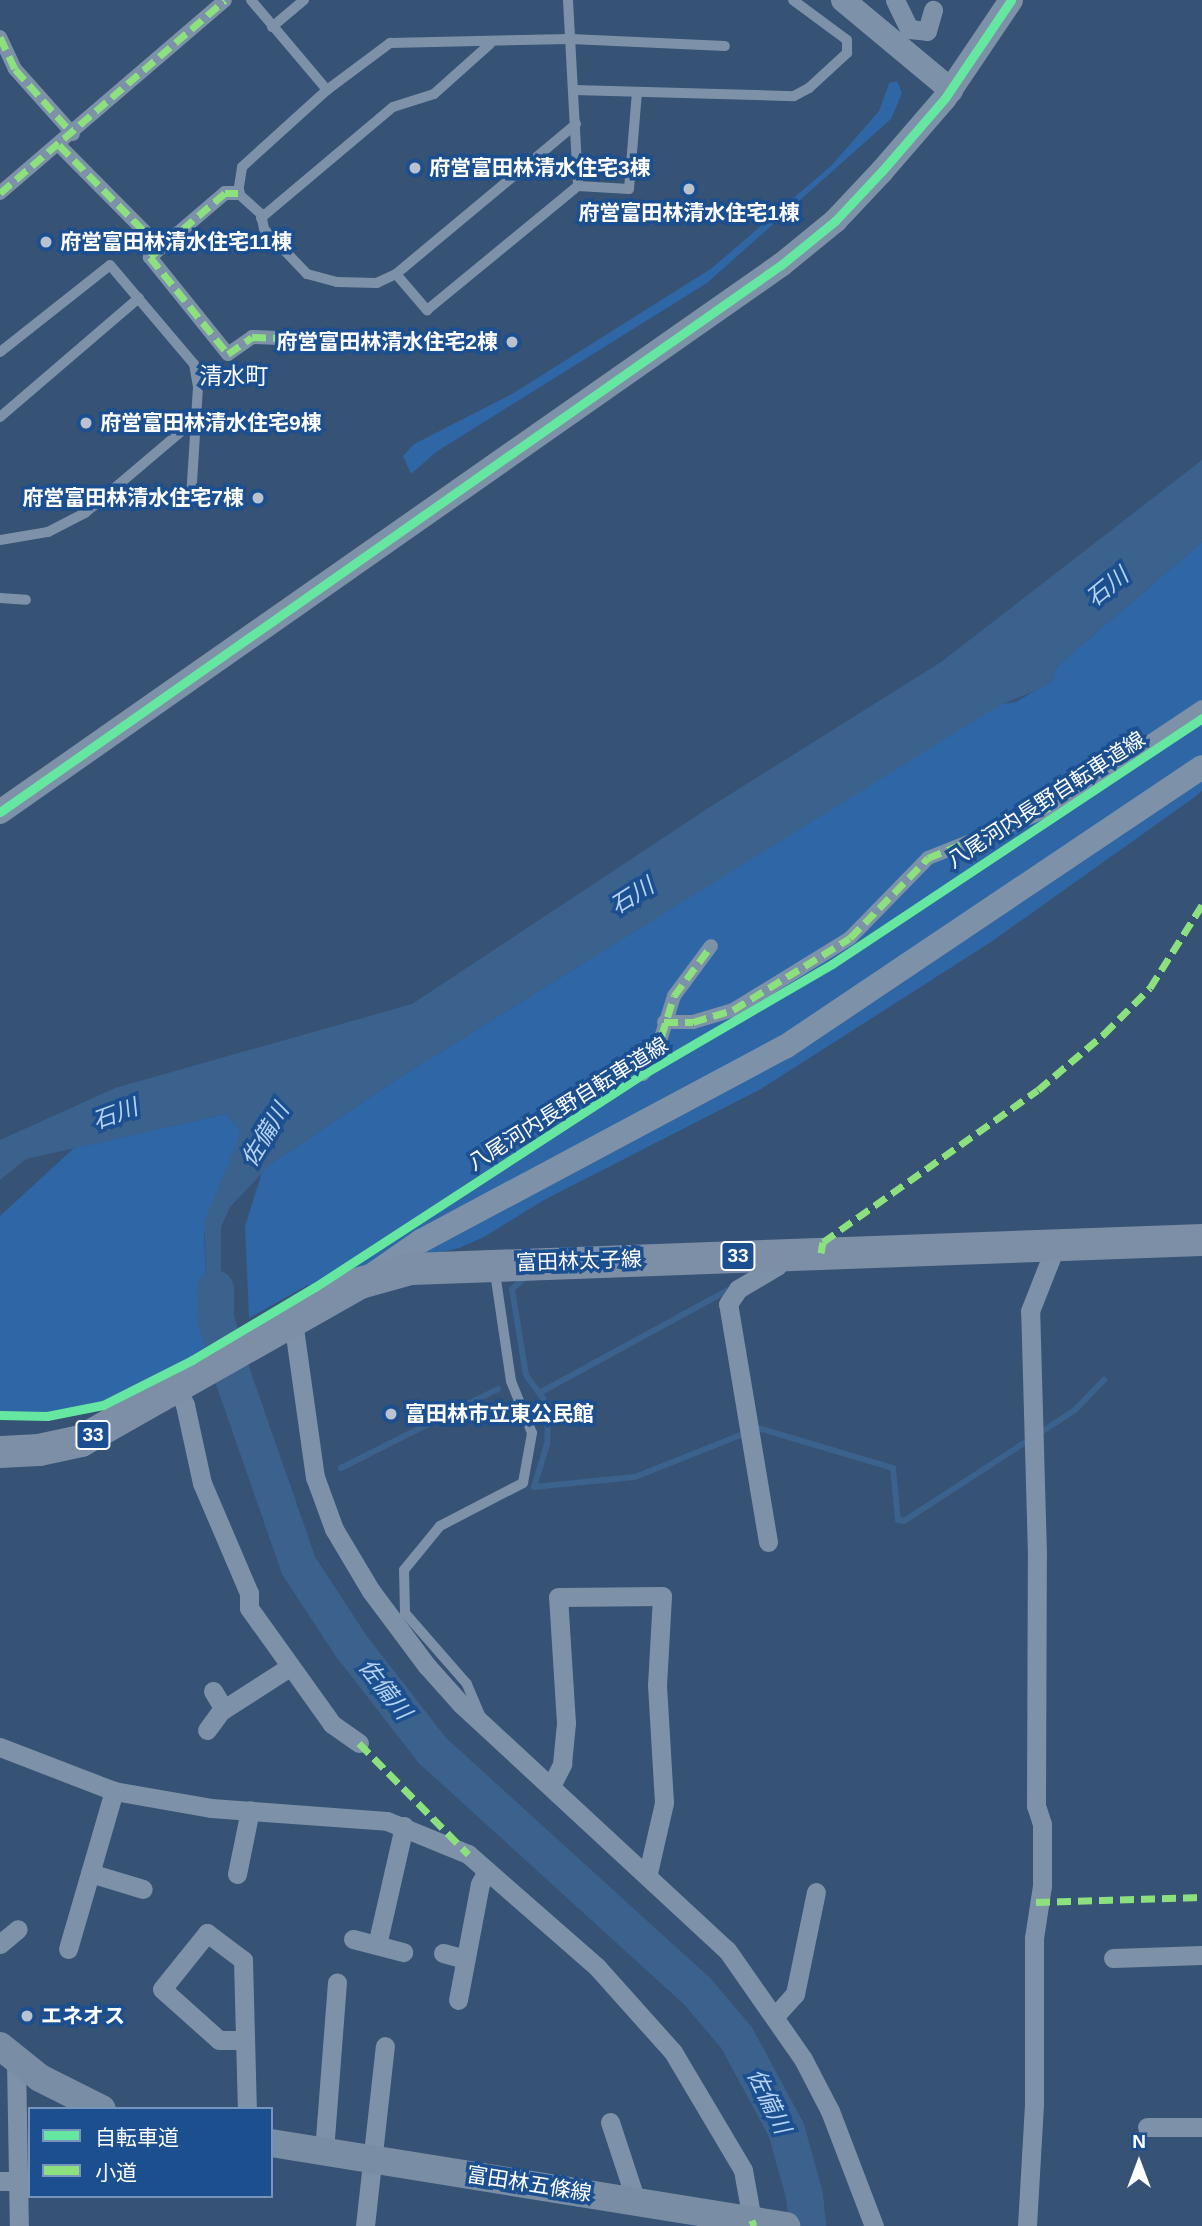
<!DOCTYPE html>
<meta charset="utf-8">
<style>
body{margin:0}
#map{position:relative;width:1202px;height:2226px;overflow:hidden;background:#365274;font-family:Helvetica,"Noto Sans JP",sans-serif}
div>[style]{position:absolute}
[style*='--x']{left:calc(var(--x)*1px);top:calc(var(--y)*1px);width:calc(var(--w)*1px);rotate:calc(var(--a)*1deg)}
.green>*{inset:0;background:#2f66a5}
.water>*{inset:0;background:#3b618d}
.stream>*{height:6px;margin:-3px;padding:0 3px;transform-origin:3px;border-radius:3px;background:#3b618d}
.river>*{height:37px;margin:-18.5px;padding:0 18.5px;transform-origin:18.5px;border-radius:18.5px;background:#3b618d}
.service>*{height:10px;margin:-5px;padding:0 5px;transform-origin:5px;border-radius:5px;background:#7d92a8}
.pedestrian>*{height:14px;margin:-7px;padding:0 7px;transform-origin:7px;border-radius:7px;background:#7d92a8}
.minor>*{height:19px;margin:-9.5px;padding:0 9.5px;transform-origin:9.5px;border-radius:9.5px;background:#7d92a8}
.tertiary>*{height:24px;margin:-12px;padding:0 12px;transform-origin:12px;border-radius:12px;background:#7d92a8}
.secondary>*{height:28px;margin:-14px;padding:0 14px;transform-origin:14px;border-radius:14px;background:#798da4}
.primary>*{height:32px;margin:-16px;padding:0 16px;transform-origin:16px;border-radius:16px;background:#7d8ea7}
.quiet>*{height:7px;margin-top:-3.5px;transform-origin:0;background:repeating-linear-gradient(90deg,#8de07e 0 14px,transparent 0 21px)}
.cycleway>*{height:9px;margin:-4.5px;padding:0 4.5px;transform-origin:4.5px;border-radius:4.5px;background:#66e7a1}
.dots>*{width:19px;height:19px;translate:-50% -50%;box-sizing:border-box;border:4px solid #1b4f8f;border-radius:50%}
span{translate:-50% -50%;white-space:nowrap;text-align:center;line-height:1.15;-webkit-text-stroke:7px #1b4f8f;paint-order:stroke}
.shield-label span{padding:2px 5px;background:#1b4f8f;border:2px solid;border-radius:5px;-webkit-text-stroke-width:0}
.shield-label{font-size:19px;color:#fff;font-weight:700}
.poi-label{font-size:21px;color:#fff;font-weight:700}
.left{translate:0 -50%;text-align:left}
.right{translate:-100% -50%;text-align:right}
.street-label{font-size:21px;color:#fff}
.neighbourhood-label{font-size:23px;color:#fff}
.water-label{font-size:23px;color:#b5d3f5;font-style:italic}
.legend{position:absolute;left:28px;top:2107px;width:245px;height:91px;box-sizing:border-box;background:#1b4f8f;border:2px solid #7695bc;margin:0;padding:9px 12px;list-style:none;font-size:21px;color:#fff}
.legend li{display:flex;align-items:center;gap:14px;height:35px}
.legend b{width:35px;border:2px solid #7695bc}
.north{position:absolute;left:1104px;top:2128px;width:70px;height:70px;-webkit-text-stroke:5px #1b4f8f;paint-order:stroke;rotate:0deg;font-size:19px;font-weight:700;line-height:28px;text-align:center;color:#fff}
.north::after{content:'';display:block;margin:auto;width:24px;height:32px;background:#fff;clip-path:polygon(50% 0,100% 100%,50% 72%,0 100%)}
</style>
<div id="map">
<div class="green">
<div style="clip-path:polygon(897px 81px,902px 93px,891px 119px,707px 283px,436px 452px,411px 474px,403px 456px,414px 444px,512px 394px,712px 268px,832px 165px,879px 111px,889px 83px)"></div>
<div style="clip-path:polygon(1202px 542px,1202px 791px,1192px 799px,991px 942px,761px 1089px,544px 1200px,484px 1237px,459px 1248px,306px 1286px,249px 1318px,245px 1226px,263px 1169px,399px 1078px,1000px 704px,1016px 702px,1053px 680px,1057px 666px)"></div>
<div style="clip-path:polygon(226px 1114px,241px 1132px,204px 1232px,208px 1321px,218px 1340px,126px 1397px,47px 1416px,0 1415px,0 1216px,74px 1148px)"></div>
</div>
<div class="water">
<div style="clip-path:polygon(1202px 460px,1202px 542px,1057px 666px,1053px 680px,1040px 689px,1000px 705px,399px 1078px,271px 1164px,230px 1207px,221px 1227px,221px 1316px,226px 1334px,218px 1340px,208px 1321px,204px 1222px,241px 1132px,226px 1114px,26px 1159px,0 1180px,0 1140px,115px 1088px,412px 1004px,710px 807px,941px 662px)"></div>
</div>
<div class="stream">
<div style="--x:527;--y:1276;--w:20;--a:139"></div>
<div style="--x:512;--y:1289;--w:87;--a:80.8"></div>
<div style="--x:526;--y:1375;--w:37;--a:54"></div>
<div style="--x:548;--y:1405;--w:39;--a:91"></div>
<div style="--x:547;--y:1444;--w:45;--a:106.8"></div>
<div style="--x:534;--y:1487;--w:101;--a:-5.7"></div>
<div style="--x:635;--y:1477;--w:132;--a:-21.7"></div>
<div style="--x:758;--y:1428;--w:141;--a:16.5"></div>
<div style="--x:893;--y:1468;--w:52;--a:84.5"></div>
<div style="--x:898;--y:1520;--w:6;--a:9"></div>
<div style="--x:904;--y:1521;--w:204;--a:-33"></div>
<div style="--x:1075;--y:1410;--w:42;--a:-46"></div>
<div style="--x:541;--y:1392;--w:215;--a:-28.6"></div>
<div style="--x:341;--y:1468;--w:176;--a:-26.7"></div>
</div>
<div class="river">
<div style="--x:215;--y:1288;--w:30;--a:90"></div>
<div style="--x:215;--y:1318;--w:63;--a:73.3"></div>
<div style="--x:233;--y:1378;--w:198;--a:70.8"></div>
<div style="--x:298;--y:1565;--w:97;--a:56.8"></div>
<div style="--x:351;--y:1646;--w:132;--a:52.1"></div>
<div style="--x:432;--y:1750;--w:357;--a:42.3"></div>
<div style="--x:696;--y:1990;--w:62;--a:49.6"></div>
<div style="--x:736;--y:2037;--w:106;--a:61.7"></div>
<div style="--x:786;--y:2130;--w:67;--a:74.5"></div>
<div style="--x:804;--y:2195;--w:31;--a:84"></div>
</div>
<div class="service">
<div style="--x:251;--y:0;--w:118;--a:49.8"></div>
<div style="--x:568;--y:0;--w:186;--a:86.9"></div>
<div style="--x:272;--y:27;--w:42;--a:-40.2"></div>
<div style="--x:574;--y:90;--w:220;--a:1.6"></div>
<div style="--x:794;--y:96;--w:17;--a:-28"></div>
<div style="--x:809;--y:88;--w:52;--a:-42.6"></div>
<div style="--x:847;--y:53;--w:13;--a:-90"></div>
<div style="--x:847;--y:40;--w:67;--a:-143.5"></div>
<div style="--x:576;--y:124;--w:234;--a:140.2"></div>
<div style="--x:396;--y:274;--w:21;--a:155"></div>
<div style="--x:377;--y:283;--w:40;--a:-178.6"></div>
<div style="--x:337;--y:282;--w:31;--a:-165"></div>
<div style="--x:307;--y:274;--w:62;--a:-133.7"></div>
<div style="--x:264;--y:229;--w:15;--a:-101"></div>
<div style="--x:261;--y:214;--w:31;--a:-138"></div>
<div style="--x:238;--y:193;--w:26;--a:-81"></div>
<div style="--x:242;--y:167;--w:115;--a:-42.2"></div>
<div style="--x:327;--y:90;--w:79;--a:-36.7"></div>
<div style="--x:390;--y:43;--w:181;--a:-1.3"></div>
<div style="--x:571;--y:39;--w:154;--a:2.6"></div>
<div style="--x:261;--y:218;--w:172;--a:-40.1"></div>
<div style="--x:393;--y:107;--w:43;--a:-17.6"></div>
<div style="--x:434;--y:94;--w:75;--a:-41.8"></div>
<div style="--x:396;--y:274;--w:48;--a:49.3"></div>
<div style="--x:427;--y:310;--w:195;--a:-39.4"></div>
<div style="--x:578;--y:186;--w:51;--a:3.4"></div>
<div style="--x:629;--y:189;--w:97;--a:-85.3"></div>
<div style="--x:0;--y:352;--w:140;--a:-38.3"></div>
<div style="--x:110;--y:265;--w:130;--a:49.7"></div>
<div style="--x:194;--y:364;--w:23;--a:80"></div>
<div style="--x:198;--y:387;--w:110;--a:93.6"></div>
<div style="--x:191;--y:497;--w:80;--a:-177.1"></div>
<div style="--x:0;--y:417;--w:183;--a:-40.6"></div>
<div style="--x:0;--y:540;--w:49;--a:-9.5"></div>
<div style="--x:48;--y:532;--w:42;--a:-27.2"></div>
<div style="--x:85;--y:513;--w:145;--a:-40.3"></div>
<div style="--x:0;--y:598;--w:26;--a:4"></div>
<div style="--x:480;--y:1715;--w:34;--a:-113"></div>
<div style="--x:467;--y:1684;--w:94;--a:-131.1"></div>
<div style="--x:405;--y:1613;--w:43;--a:-91.3"></div>
<div style="--x:404;--y:1570;--w:57;--a:-50.7"></div>
<div style="--x:440;--y:1526;--w:93;--a:-27.4"></div>
<div style="--x:523;--y:1483;--w:51;--a:-79.8"></div>
<div style="--x:532;--y:1433;--w:56;--a:-112"></div>
<div style="--x:511;--y:1381;--w:110;--a:-98.4"></div>
</div>
<div class="pedestrian">
<div style="--x:0;--y:37;--w:35;--a:65"></div>
<div style="--x:15;--y:69;--w:87;--a:48.3"></div>
<div style="--x:59;--y:145;--w:142;--a:45.3"></div>
<div style="--x:0;--y:193;--w:296;--a:-40.6"></div>
<div style="--x:238;--y:193;--w:13;--a:180"></div>
<div style="--x:225;--y:193;--w:99;--a:139.5"></div>
<div style="--x:150;--y:257;--w:124;--a:51.2"></div>
<div style="--x:228;--y:354;--w:29;--a:-35"></div>
<div style="--x:252;--y:337;--w:28;--a:2"></div>
<div style="--x:664;--y:1022;--w:29;--a:0"></div>
<div style="--x:693;--y:1022;--w:42;--a:-16.7"></div>
<div style="--x:733;--y:1010;--w:137;--a:-31.6"></div>
<div style="--x:850;--y:938;--w:112;--a:-45.7"></div>
<div style="--x:928;--y:858;--w:127;--a:-21.7"></div>
<div style="--x:1046;--y:811;--w:187;--a:-33.7"></div>
<div style="--x:643;--y:1074;--w:21;--a:-55"></div>
<div style="--x:655;--y:1057;--w:64;--a:-72.7"></div>
<div style="--x:674;--y:996;--w:62;--a:-53.5"></div>
</div>
<div class="minor">
<div style="--x:895;--y:0;--w:32;--a:64"></div>
<div style="--x:909;--y:29;--w:18;--a:6"></div>
<div style="--x:927;--y:31;--w:22;--a:-74"></div>
<div style="--x:293;--y:1321;--w:158;--a:82"></div>
<div style="--x:315;--y:1477;--w:55;--a:69.9"></div>
<div style="--x:334;--y:1529;--w:72;--a:59.2"></div>
<div style="--x:371;--y:1591;--w:94;--a:53.3"></div>
<div style="--x:427;--y:1666;--w:51;--a:48.2"></div>
<div style="--x:461;--y:1704;--w:362;--a:42.8"></div>
<div style="--x:727;--y:1950;--w:133;--a:55.1"></div>
<div style="--x:803;--y:2059;--w:59;--a:62.6"></div>
<div style="--x:830;--y:2111;--w:123;--a:69.1"></div>
<div style="--x:177;--y:1389;--w:18;--a:63"></div>
<div style="--x:185;--y:1405;--w:80;--a:77.7"></div>
<div style="--x:202;--y:1483;--w:120;--a:66.9"></div>
<div style="--x:249;--y:1593;--w:15;--a:90"></div>
<div style="--x:249;--y:1608;--w:143;--a:54.4"></div>
<div style="--x:332;--y:1724;--w:33;--a:35"></div>
<div style="--x:768;--y:1542;--w:241;--a:-99.5"></div>
<div style="--x:728;--y:1304;--w:18;--a:-56"></div>
<div style="--x:738;--y:1289;--w:45;--a:-30.5"></div>
<div style="--x:777;--y:1266;--w:12;--a:-85"></div>
<div style="--x:213;--y:1691;--w:21;--a:59"></div>
<div style="--x:207;--y:1730;--w:24;--a:-54"></div>
<div style="--x:221;--y:1711;--w:80;--a:-32.7"></div>
<div style="--x:0;--y:1747;--w:122;--a:21.1"></div>
<div style="--x:114;--y:1791;--w:98;--a:9.9"></div>
<div style="--x:211;--y:1808;--w:176;--a:4.2"></div>
<div style="--x:387;--y:1821;--w:87;--a:22.2"></div>
<div style="--x:468;--y:1854;--w:171;--a:41.2"></div>
<div style="--x:597;--y:1967;--w:114;--a:48.2"></div>
<div style="--x:673;--y:2052;--w:137;--a:59.3"></div>
<div style="--x:743;--y:2170;--w:51;--a:79.8"></div>
<div style="--x:551;--y:1786;--w:25;--a:-63"></div>
<div style="--x:562;--y:1764;--w:41;--a:-84.4"></div>
<div style="--x:566;--y:1723;--w:126;--a:-93.6"></div>
<div style="--x:558;--y:1597;--w:104;--a:-0.6"></div>
<div style="--x:662;--y:1596;--w:89;--a:93.2"></div>
<div style="--x:657;--y:1685;--w:118;--a:86.6"></div>
<div style="--x:664;--y:1803;--w:72;--a:102.9"></div>
<div style="--x:90;--y:1873;--w:55;--a:16.8"></div>
<div style="--x:237;--y:1874;--w:65;--a:-78.5"></div>
<div style="--x:353;--y:1939;--w:52;--a:14.6"></div>
<div style="--x:0;--y:1944;--w:23;--a:-40"></div>
<div style="--x:377;--y:1945;--w:122;--a:-77.2"></div>
<div style="--x:68;--y:1949;--w:165;--a:-73.8"></div>
<div style="--x:443;--y:1953;--w:23;--a:15"></div>
<div style="--x:1113;--y:1958;--w:89;--a:-1.9"></div>
<div style="--x:458;--y:2000;--w:118;--a:-79.3"></div>
<div style="--x:480;--y:1884;--w:15;--a:-62"></div>
<div style="--x:776;--y:2015;--w:28;--a:-48"></div>
<div style="--x:795;--y:1994;--w:104;--a:-78.4"></div>
<div style="--x:245;--y:2040;--w:26;--a:180"></div>
<div style="--x:219;--y:2040;--w:76;--a:-138.2"></div>
<div style="--x:162;--y:1989;--w:72;--a:-51.2"></div>
<div style="--x:207;--y:1933;--w:45;--a:36.9"></div>
<div style="--x:243;--y:1960;--w:149;--a:88.5"></div>
<div style="--x:16;--y:2061;--w:165;--a:89"></div>
<div style="--x:610;--y:2122;--w:83;--a:71.8"></div>
<div style="--x:1147;--y:2127;--w:55;--a:0"></div>
<div style="--x:324;--y:2151;--w:169;--a:-85.6"></div>
<div style="--x:0;--y:2181;--w:18;--a:0"></div>
<div style="--x:365;--y:2226;--w:181;--a:-83.7"></div>
<div style="--x:1027;--y:2226;--w:122;--a:-86.7"></div>
<div style="--x:1034;--y:2104;--w:166;--a:-90"></div>
<div style="--x:1034;--y:1938;--w:53;--a:-81.3"></div>
<div style="--x:1042;--y:1886;--w:62;--a:-90"></div>
<div style="--x:1042;--y:1824;--w:19;--a:-108"></div>
<div style="--x:1036;--y:1806;--w:251;--a:-89.8"></div>
<div style="--x:1037;--y:1555;--w:244;--a:-91.6"></div>
<div style="--x:1030;--y:1311;--w:71;--a:-68.5"></div>
</div>
<div class="tertiary">
<div style="--x:843;--y:0;--w:141;--a:39.8"></div>
<div style="--x:0;--y:812;--w:954;--a:-35.01"></div>
<div style="--x:781;--y:265;--w:70;--a:-39.2"></div>
<div style="--x:835;--y:221;--w:69;--a:-46.8"></div>
<div style="--x:882;--y:171;--w:96;--a:-49.2"></div>
<div style="--x:945;--y:98;--w:118;--a:-56"></div>
<div style="--x:372;--y:1275;--w:60;--a:-34.8"></div>
<div style="--x:421;--y:1241;--w:412;--a:-28.1"></div>
<div style="--x:785;--y:1047;--w:502;--a:-33.88"></div>
</div>
<div class="secondary">
<div style="--x:0;--y:2046;--w:51;--a:38.7"></div>
<div style="--x:40;--y:2078;--w:69;--a:26.6"></div>
<div style="--x:271;--y:2143;--w:522;--a:9.16"></div>
</div>
<div class="primary">
<div style="--x:0;--y:1452;--w:39;--a:-3"></div>
<div style="--x:39;--y:1450;--w:43;--a:-12.1"></div>
<div style="--x:81;--y:1441;--w:321;--a:-29.5"></div>
<div style="--x:360;--y:1283;--w:53;--a:-15.4"></div>
<div style="--x:411;--y:1269;--w:792;--a:-2.1"></div>
</div>
<div class="quiet">
<div style="--x:0;--y:37;--w:35;--a:65"></div>
<div style="--x:15;--y:69;--w:87;--a:48.3"></div>
<div style="--x:59;--y:145;--w:142;--a:45.3"></div>
<div style="--x:0;--y:193;--w:296;--a:-40.6"></div>
<div style="--x:238;--y:193;--w:13;--a:180"></div>
<div style="--x:225;--y:193;--w:99;--a:139.5"></div>
<div style="--x:150;--y:257;--w:124;--a:51.2"></div>
<div style="--x:228;--y:354;--w:29;--a:-35"></div>
<div style="--x:252;--y:337;--w:28;--a:2"></div>
<div style="--x:664;--y:1022;--w:29;--a:0"></div>
<div style="--x:693;--y:1022;--w:42;--a:-16.7"></div>
<div style="--x:733;--y:1010;--w:137;--a:-31.6"></div>
<div style="--x:850;--y:938;--w:112;--a:-45.7"></div>
<div style="--x:928;--y:858;--w:133;--a:-22.5"></div>
<div style="--x:647;--y:1068;--w:14;--a:-54"></div>
<div style="--x:655;--y:1057;--w:64;--a:-72.7"></div>
<div style="--x:674;--y:996;--w:62;--a:-53.5"></div>
<div style="--x:821;--y:1253;--w:11;--a:-80"></div>
<div style="--x:823;--y:1242;--w:263;--a:-35.3"></div>
<div style="--x:1038;--y:1090;--w:87;--a:-40.3"></div>
<div style="--x:1104;--y:1034;--w:65;--a:-45"></div>
<div style="--x:1150;--y:988;--w:98;--a:-57.9"></div>
<div style="--x:359;--y:1743;--w:156;--a:45.5"></div>
<div style="--x:1036;--y:1902;--w:166;--a:-1.7"></div>
<div style="--x:752;--y:2220;--w:6;--a:72"></div>
</div>
<div class="cycleway">
<div style="--x:0;--y:812;--w:954;--a:-35.01"></div>
<div style="--x:781;--y:265;--w:70;--a:-39.2"></div>
<div style="--x:835;--y:221;--w:69;--a:-46.8"></div>
<div style="--x:882;--y:171;--w:96;--a:-49.2"></div>
<div style="--x:945;--y:98;--w:118;--a:-56"></div>
<div style="--x:0;--y:1415;--w:47;--a:1.2"></div>
<div style="--x:47;--y:1416;--w:57;--a:-11.1"></div>
<div style="--x:103;--y:1405;--w:100;--a:-26.8"></div>
<div style="--x:192;--y:1360;--w:143;--a:-30.7"></div>
<div style="--x:315;--y:1287;--w:391;--a:-33"></div>
<div style="--x:643;--y:1074;--w:219;--a:-30.2"></div>
<div style="--x:832;--y:964;--w:444;--a:-33.6"></div>
</div>
<div class="dots">
<div style="left:415px;top:168px;background:#b9c2ce"></div>
<div style="left:689px;top:189px;background:#b9c2ce"></div>
<div style="left:46px;top:242px;background:#b9c2ce"></div>
<div style="left:512px;top:342px;background:#b9c2ce"></div>
<div style="left:86px;top:423px;background:#b9c2ce"></div>
<div style="left:258px;top:498px;background:#b9c2ce"></div>
<div style="left:391px;top:1414px;background:#b9c2ce"></div>
<div style="left:27px;top:2016px;background:#b9c2ce"></div>
</div>
<div class="shield-label">
<span style="left:738px;top:1256px">33</span>
<span style="left:93px;top:1435px">33</span>
</div>
<div class="poi-label">
<span class="left" style="left:429px;top:168px">府営富田林清水住宅3棟</span>
<span style="left:689px;top:213px">府営富田林清水住宅1棟</span>
<span class="left" style="left:60px;top:242px">府営富田林清水住宅11棟</span>
<span class="right" style="left:498px;top:342px">府営富田林清水住宅2棟</span>
<span class="left" style="left:100px;top:423px">府営富田林清水住宅9棟</span>
<span class="right" style="left:244px;top:498px">府営富田林清水住宅7棟</span>
<span class="left" style="left:405px;top:1414px">富田林市立東公民館</span>
<span class="left" style="left:41px;top:2016px">エネオス</span>
</div>
<div class="street-label">
<span style="left:1046px;top:800px;rotate:-33deg">八尾河内長野自転車道線</span>
<span style="left:568px;top:1104px;rotate:-32deg">八尾河内長野自転車道線</span>
<span style="left:579px;top:1261px;rotate:-2deg">富田林太子線</span>
<span style="left:529px;top:2184px;rotate:9deg">富田林五條線</span>
</div>
<div class="neighbourhood-label">
<span style="left:234px;top:376px">清水町</span>
</div>
<div class="water-label">
<span style="left:1107px;top:587px;rotate:-39deg">石川</span>
<span style="left:632px;top:896px;rotate:-32deg">石川</span>
<span style="left:115px;top:1114px;rotate:-20deg">石川</span>
<span style="left:265px;top:1135px;rotate:-59deg">佐備川</span>
<span style="left:385px;top:1689px;rotate:52deg">佐備川</span>
<span style="left:769px;top:2101px;rotate:64deg">佐備川</span>
</div>
<ul class="legend">
<li><b style="height:9px;background:#66e7a1"></b>自転車道</li>
<li><b style="height:9px;background:#8de07e"></b>小道</li>
</ul>
<div class="north">N</div>
</div>
